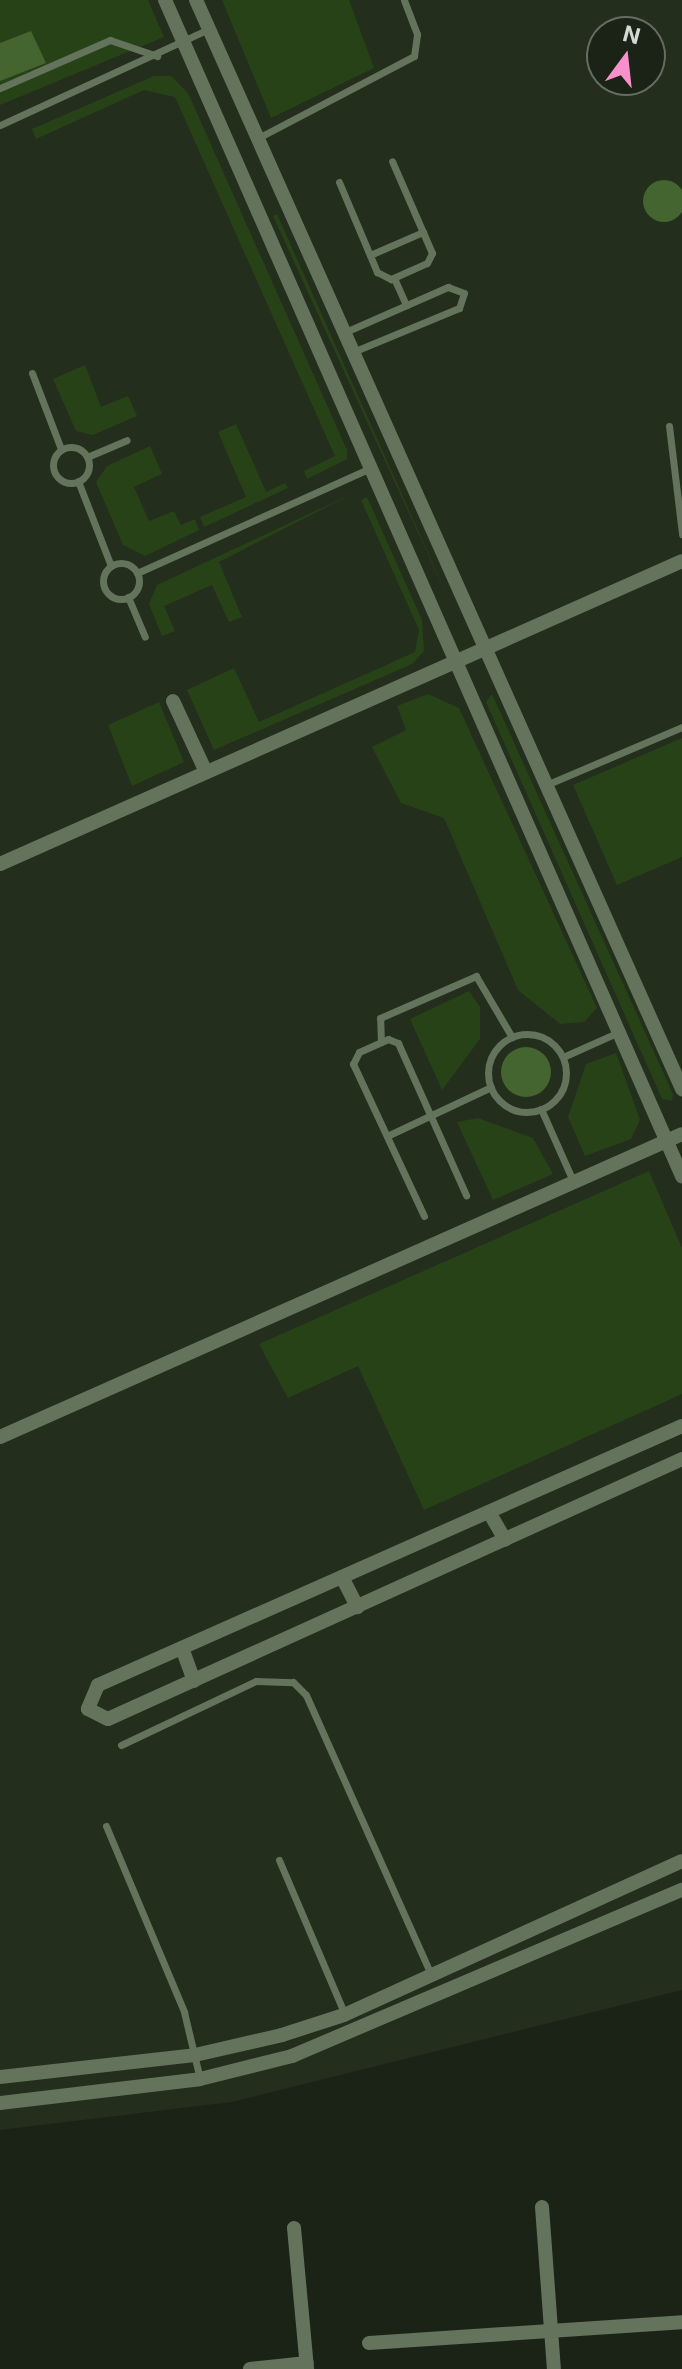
<!DOCTYPE html>
<style>
body{margin:0}
#map{position:relative;width:682px;height:2369px;overflow:hidden;background:#1b2317;font-family:Inter,sans-serif}
div>[style]{position:absolute}
[style*='--x']{left:calc(var(--x)*1px);top:calc(var(--y)*1px);width:calc(var(--w)*1px);rotate:calc(var(--a)*1deg)}
.built>*{inset:0;background:#232e1d}
.green>*{inset:0;background:#284218}
.water>*{inset:0;background:#446530}
.round{border-radius:50%}
.service>*{height:7px;margin:-3.5px;padding:0 3.5px;transform-origin:3.5px;border-radius:3.5px;background:#63735c}
.service>.ring{margin:-3.5px;padding:0;box-sizing:content-box;background:none;border:7px solid #63735c;border-radius:50%}
.minor>*{height:14px;margin:-7px;padding:0 7px;transform-origin:7px;border-radius:7px;background:#63735c}
span{translate:-50% -50%;white-space:nowrap;text-align:center;line-height:1.15;-webkit-text-stroke:8px #1b2317;paint-order:stroke}
.north{position:absolute;left:586px;top:16px;width:80px;height:80px;box-sizing:border-box;background:#1b2317;border:2px solid #656c61;border-radius:50%;rotate:15deg;font-size:22px;font-weight:700;line-height:32px;text-align:center;color:#d4d9d1}
.north::after{content:'';display:block;margin:auto;width:28px;height:36px;background:#f890cc;clip-path:polygon(50% 0,100% 100%,50% 72%,0 100%)}
</style>
<div id="map">
<div class="built">
<div style="clip-path:polygon(evenodd,0 0,682px 0,682px 1990px,232px 2102px,0 2130px,0 0,602px 32px,650px 32px,650px 80px,602px 80px,602px 32px)"></div>
</div>
<div class="green">
<div style="clip-path:polygon(0 0,148px 0,164px 37px,0 105px)"></div>
<div style="clip-path:polygon(222px 0,349px 0,374px 68px,271px 118px)"></div>
<div style="clip-path:polygon(154px 76px,171px 76px,188px 93px,347px 450px,347px 459px,307px 479px,304px 471px,335px 456px,175px 97px,144px 90px,36px 139px,32px 129px)"></div>
<div style="clip-path:polygon(277px 214px,457px 618px,273px 216px)"></div>
<div style="clip-path:polygon(85px 365px,101px 407px,128px 396px,137px 416px,93px 435px,76px 431px,53px 379px)"></div>
<div style="clip-path:polygon(236px 424px,266px 492px,285px 483px,288px 488px,204px 527px,200px 517px,246px 497px,218px 432px)"></div>
<div style="clip-path:polygon(150px 446px,162px 474px,134px 487px,149px 521px,174px 511px,181px 525px,195px 519px,199px 530px,145px 556px,123px 545px,96px 482px,107px 466px)"></div>
<div style="clip-path:polygon(354px 493px,219px 562px,242px 617px,229px 622px,212px 585px,164px 606px,175px 631px,162px 636px,149px 604px,157px 585px)"></div>
<div style="clip-path:polygon(367px 497px,422px 620px,424px 651px,412px 664px,214px 750px,187px 690px,234px 668px,259px 722px,415px 652px,419px 630px,361px 500px)"></div>
<div style="clip-path:polygon(428px 694px,459px 708px,597px 1008px,584px 1022px,560px 1024px,518px 990px,444px 818px,401px 803px,372px 747px,406px 730px,397px 706px)"></div>
<div style="clip-path:polygon(492px 694px,673px 1094px,672px 1101px,662px 1099px,486px 702px)"></div>
<div style="clip-path:polygon(159px 702px,184px 762px,132px 786px,108px 725px)"></div>
<div style="clip-path:polygon(682px 738px,682px 857px,617px 885px,573px 785px)"></div>
<div style="clip-path:polygon(469px 991px,480px 1007px,480px 1039px,442px 1090px,410px 1019px)"></div>
<div style="clip-path:polygon(616px 1053px,640px 1120px,631px 1139px,585px 1156px,568px 1117px,586px 1064px)"></div>
<div style="clip-path:polygon(478px 1118px,533px 1138px,553px 1174px,493px 1200px,457px 1122px)"></div>
<div style="clip-path:polygon(649px 1171px,682px 1248px,682px 1394px,424px 1510px,358px 1366px,288px 1398px,259px 1344px)"></div>
</div>
<div class="water">
<div style="clip-path:polygon(31px 31px,46px 63px,0 81px,0 43px)"></div>
<div class="round" style="left:643px;top:180px;width:42px;height:42px"></div>
<div class="round" style="left:501px;top:1047px;width:50px;height:50px"></div>
</div>
<div class="service">
<div style="--x:0;--y:88;--w:120;--a:-23.6"></div>
<div style="--x:110;--y:40;--w:50;--a:18.8"></div>
<div style="--x:0;--y:125;--w:230;--a:-24.7"></div>
<div style="--x:258;--y:138;--w:176;--a:-27.7"></div>
<div style="--x:414;--y:56;--w:22;--a:-82"></div>
<div style="--x:417;--y:34;--w:36;--a:-111"></div>
<div style="--x:339;--y:182;--w:98;--a:67.1"></div>
<div style="--x:377;--y:272;--w:16;--a:27"></div>
<div style="--x:391;--y:279;--w:39;--a:-24"></div>
<div style="--x:427;--y:263;--w:11;--a:-63"></div>
<div style="--x:432;--y:253;--w:100;--a:-113.5"></div>
<div style="--x:370;--y:255;--w:58;--a:-23.5"></div>
<div style="--x:394;--y:278;--w:30;--a:66"></div>
<div style="--x:343;--y:333;--w:115;--a:-23.7"></div>
<div style="--x:448;--y:287;--w:17;--a:21"></div>
<div style="--x:464;--y:293;--w:16;--a:108"></div>
<div style="--x:459;--y:308;--w:115;--a:157.5"></div>
<div style="--x:32;--y:373;--w:81;--a:69.1"></div>
<div style="--x:669;--y:426;--w:109;--a:83.1"></div>
<div class="ring" style="left:53px;top:447px;width:29px;height:29px"></div>
<div style="--x:87;--y:457;--w:43;--a:-23"></div>
<div style="--x:78;--y:481;--w:91;--a:68.8"></div>
<div class="ring" style="left:103px;top:563px;width:29px;height:29px"></div>
<div style="--x:137;--y:573;--w:256;--a:-24.2"></div>
<div style="--x:128;--y:597;--w:43;--a:67"></div>
<div style="--x:546;--y:785;--w:148;--a:-23.1"></div>
<div class="ring" style="left:488px;top:1034px;width:71px;height:71px"></div>
<div style="--x:381;--y:1042;--w:24;--a:-92"></div>
<div style="--x:380;--y:1018;--w:105;--a:-23.6"></div>
<div style="--x:476;--y:976;--w:71;--a:59.5"></div>
<div style="--x:563;--y:1057;--w:64;--a:-24.1"></div>
<div style="--x:541;--y:1109;--w:79;--a:66"></div>
<div style="--x:387;--y:1136;--w:115;--a:-25.2"></div>
<div style="--x:424;--y:1216;--w:168;--a:-115"></div>
<div style="--x:353;--y:1064;--w:13;--a:-63"></div>
<div style="--x:359;--y:1052;--w:32;--a:-24"></div>
<div style="--x:388;--y:1039;--w:11;--a:22"></div>
<div style="--x:398;--y:1043;--w:167;--a:65.9"></div>
<div style="--x:121;--y:1745;--w:149;--a:-25.4"></div>
<div style="--x:256;--y:1681;--w:37;--a:2"></div>
<div style="--x:293;--y:1682;--w:18;--a:45"></div>
<div style="--x:306;--y:1695;--w:306;--a:65.9"></div>
<div style="--x:106;--y:1826;--w:202;--a:67.2"></div>
<div style="--x:184;--y:2012;--w:69;--a:76.6"></div>
<div style="--x:279;--y:1860;--w:168;--a:66.9"></div>
</div>
<div class="minor">
<div style="--x:165;--y:0;--w:1285;--a:66.27"></div>
<div style="--x:196;--y:0;--w:1193;--a:65.95"></div>
<div style="--x:173;--y:701;--w:78;--a:65.1"></div>
<div style="--x:0;--y:864;--w:746;--a:-23.95"></div>
<div style="--x:682;--y:1426;--w:639;--a:156.08"></div>
<div style="--x:98;--y:1685;--w:26;--a:113"></div>
<div style="--x:88;--y:1709;--w:22;--a:27"></div>
<div style="--x:108;--y:1719;--w:630;--a:-24.37"></div>
<div style="--x:0;--y:1437;--w:746;--a:-23.95"></div>
<div style="--x:489;--y:1512;--w:32;--a:60"></div>
<div style="--x:342;--y:1577;--w:34;--a:63"></div>
<div style="--x:182;--y:1648;--w:35;--a:70"></div>
<div style="--x:0;--y:2077;--w:196;--a:-6.4"></div>
<div style="--x:195;--y:2055;--w:89;--a:-12.9"></div>
<div style="--x:282;--y:2035;--w:65;--a:-17.9"></div>
<div style="--x:344;--y:2015;--w:371;--a:-24.5"></div>
<div style="--x:0;--y:2103;--w:201;--a:-6.8"></div>
<div style="--x:200;--y:2079;--w:95;--a:-14"></div>
<div style="--x:292;--y:2056;--w:424;--a:-23.1"></div>
<div style="--x:542;--y:2207;--w:162;--a:85.8"></div>
<div style="--x:294;--y:2228;--w:142;--a:84.7"></div>
<div style="--x:369;--y:2343;--w:314;--a:-3.8"></div>
<div style="--x:250;--y:2369;--w:57;--a:-6"></div>
</div>
<div class="north">N</div>
</div>
